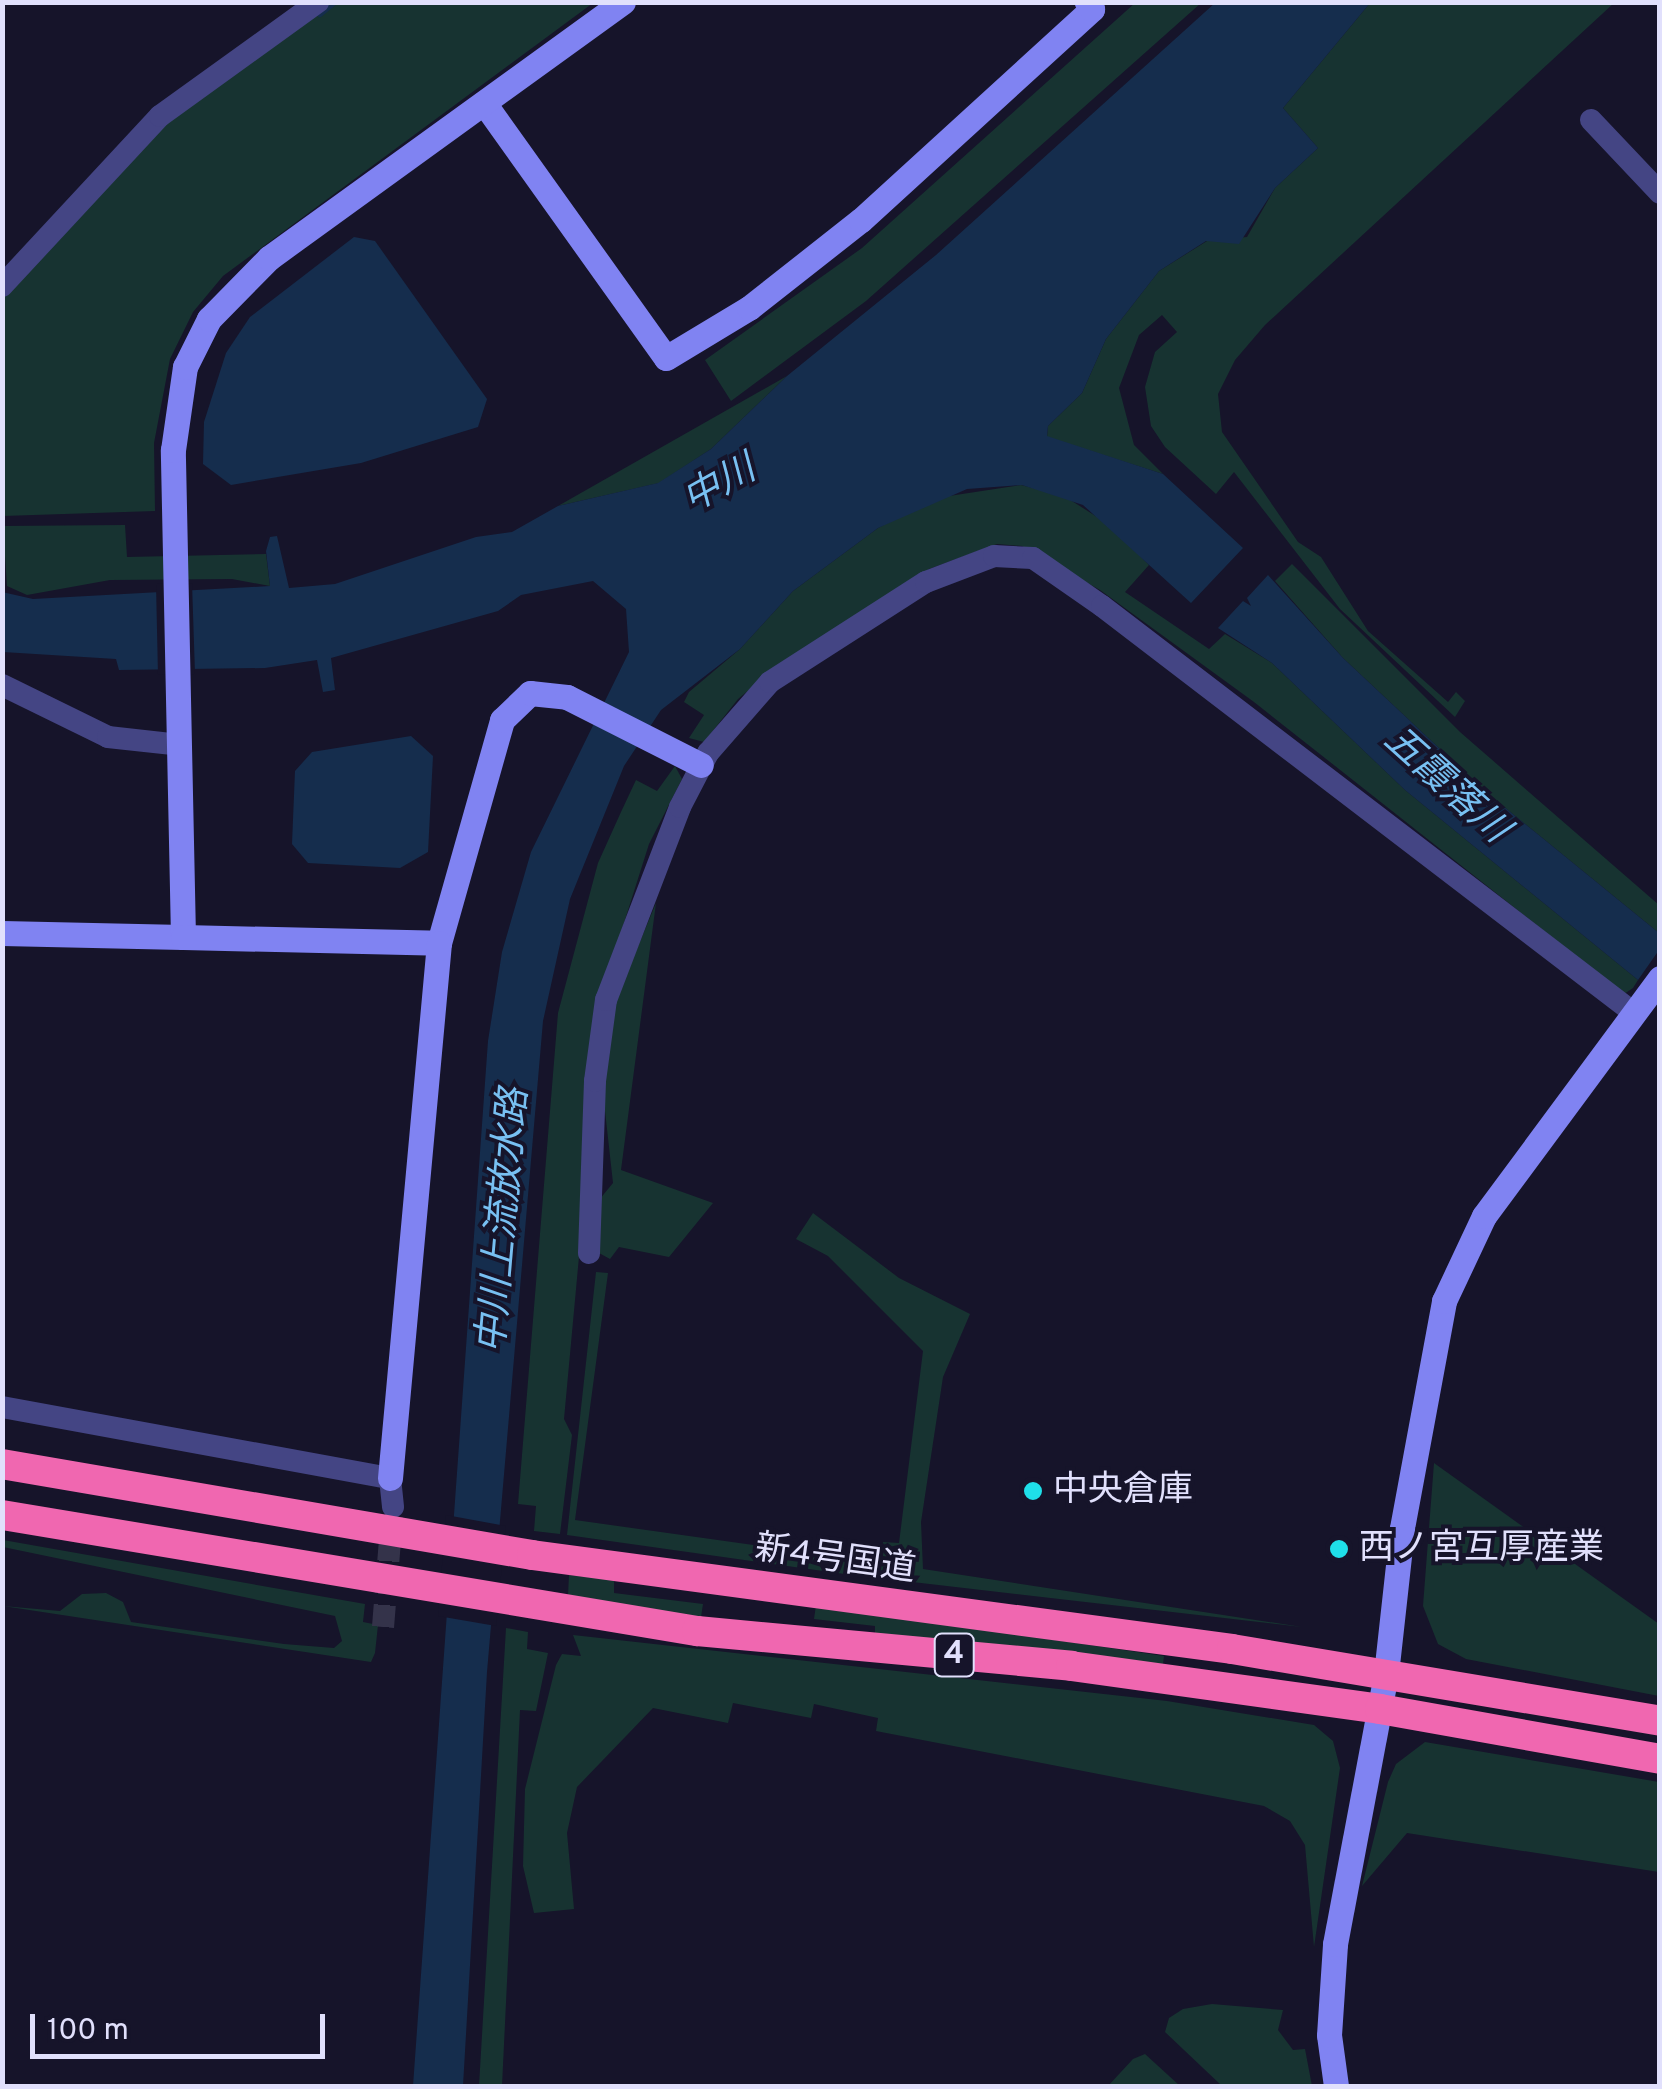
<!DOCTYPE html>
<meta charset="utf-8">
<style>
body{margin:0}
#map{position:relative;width:1662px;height:2089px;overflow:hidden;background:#16142a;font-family:Overpass,"Noto Sans JP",sans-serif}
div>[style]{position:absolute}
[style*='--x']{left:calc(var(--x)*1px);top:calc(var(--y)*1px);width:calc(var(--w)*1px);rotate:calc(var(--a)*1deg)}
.green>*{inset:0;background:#173331}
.water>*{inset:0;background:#152d4d}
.pier>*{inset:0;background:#16142a}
.stream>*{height:6px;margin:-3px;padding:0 3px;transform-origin:3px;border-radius:3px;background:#152d4d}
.street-tunnel>*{height:22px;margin-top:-11px;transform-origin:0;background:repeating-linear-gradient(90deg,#34334a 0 22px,transparent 0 33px)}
.street>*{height:22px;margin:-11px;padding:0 11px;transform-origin:11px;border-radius:11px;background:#444584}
.secondary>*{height:25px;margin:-12.5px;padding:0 12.5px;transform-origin:12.5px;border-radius:12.5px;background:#8083f2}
.highway>*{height:30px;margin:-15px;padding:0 15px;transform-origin:15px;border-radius:15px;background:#f067b0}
.dots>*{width:28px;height:28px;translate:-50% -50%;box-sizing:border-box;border:5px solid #16142a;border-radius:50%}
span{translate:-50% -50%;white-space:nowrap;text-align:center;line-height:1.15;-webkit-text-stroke:8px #16142a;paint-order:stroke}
.shield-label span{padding:2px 8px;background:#16142a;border:2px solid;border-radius:8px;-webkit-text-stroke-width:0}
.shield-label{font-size:32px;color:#e1e0fc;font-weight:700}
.poi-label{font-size:35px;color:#e1e0fc}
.left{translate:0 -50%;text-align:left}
.street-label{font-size:35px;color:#e1e0fc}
.water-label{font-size:38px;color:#78c0f2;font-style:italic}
.frame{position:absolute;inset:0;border:5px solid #e1e0fc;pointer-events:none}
.scale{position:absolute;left:30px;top:2014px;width:295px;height:45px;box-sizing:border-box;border:5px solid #e1e0fc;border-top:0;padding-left:12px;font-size:30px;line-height:35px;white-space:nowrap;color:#e1e0fc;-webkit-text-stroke:8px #16142a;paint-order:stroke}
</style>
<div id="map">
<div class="green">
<div style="clip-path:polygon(329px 3px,593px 3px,223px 276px,193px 312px,170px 359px,154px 443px,155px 511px,3px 516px,3px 295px,165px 120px)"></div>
<div style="clip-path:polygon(1135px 3px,1201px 3px,866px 301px,731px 401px,705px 360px,862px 248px)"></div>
<div style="clip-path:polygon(1370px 3px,1614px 3px,1265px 325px,1235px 360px,1218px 394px,1222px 432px,1298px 542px,1321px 557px,1368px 631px,1448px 702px,1456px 692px,1465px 701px,1455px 717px,1340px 609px,1234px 472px,1216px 494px,1165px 447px,1151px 426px,1145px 387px,1155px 352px,1177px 332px,1162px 315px,1139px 335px,1119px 388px,1134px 445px,1163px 474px,1047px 437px,1048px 426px,1082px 393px,1106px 339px,1159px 271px,1207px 241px,1247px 237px,1275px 188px,1318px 148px,1283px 108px)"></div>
<div style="clip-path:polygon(787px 376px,711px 449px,659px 483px,558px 506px)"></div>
<div style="clip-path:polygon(1021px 485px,1064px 496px,1105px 522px,1149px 565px,1125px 592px,1209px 649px,1225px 634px,1272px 663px,1405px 790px,1638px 980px,1633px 988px,1624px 994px,1254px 702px,1100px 590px,1022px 546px,997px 544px,929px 569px,772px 671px,738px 699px,704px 742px,689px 738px,704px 715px,684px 702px,689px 692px,740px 649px,793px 591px,878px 528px,936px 498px)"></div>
<div style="clip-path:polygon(125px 525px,127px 557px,266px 554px,270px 586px,232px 579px,110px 580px,27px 595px,7px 586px,3px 526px)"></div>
<div style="clip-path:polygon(1292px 564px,1460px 732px,1659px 905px,1659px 933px,1487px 793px,1343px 658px,1275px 581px)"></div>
<div style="clip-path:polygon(675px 766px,682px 779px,649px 844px,604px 986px,564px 1419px,572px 1435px,560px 1534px,534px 1531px,536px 1506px,518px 1504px,558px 1013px,598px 863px,621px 812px,636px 780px,657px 791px)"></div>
<div style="clip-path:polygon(656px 903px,621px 1170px,713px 1203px,669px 1257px,619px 1247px,610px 1259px,599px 1253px,599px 1200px,613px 1183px,602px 1084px,612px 1009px)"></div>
<div style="clip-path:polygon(813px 1213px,899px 1278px,970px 1314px,943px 1377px,921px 1522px,923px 1569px,1302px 1627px,878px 1578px,883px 1542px,899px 1543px,923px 1351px,828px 1256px,796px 1239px)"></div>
<div style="clip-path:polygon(596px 1272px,608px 1273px,575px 1520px,860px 1560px,859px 1576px,567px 1535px)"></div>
<div style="clip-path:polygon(1434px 1463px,1659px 1624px,1659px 1696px,1466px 1659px,1438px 1644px,1423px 1606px)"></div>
<div style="clip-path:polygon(3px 1540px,365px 1604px,363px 1622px,378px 1625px,375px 1653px,371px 1662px,3px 1606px,60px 1611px,82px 1594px,106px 1593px,123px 1602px,131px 1622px,284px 1644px,334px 1648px,342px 1641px,335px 1616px,3px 1547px)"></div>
<div style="clip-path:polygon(569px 1575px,614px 1580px,614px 1593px,703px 1604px,701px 1617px,568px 1596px)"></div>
<div style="clip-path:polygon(816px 1605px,1164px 1656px,1163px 1664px,875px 1638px,875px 1626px,814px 1619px)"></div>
<div style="clip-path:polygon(506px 1628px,528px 1632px,527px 1649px,548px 1653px,536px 1711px,520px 1710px,502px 2086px,479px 2086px)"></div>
<div style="clip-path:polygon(573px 1635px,1167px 1701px,1314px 1725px,1333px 1741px,1340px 1768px,1314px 1947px,1305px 1845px,1290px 1821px,1264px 1806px,876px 1731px,878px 1718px,814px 1704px,811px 1718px,733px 1703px,728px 1723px,653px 1708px,577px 1787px,567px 1833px,574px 1909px,534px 1913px,523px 1866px,525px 1789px,556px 1665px,562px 1654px,581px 1656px)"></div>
<div style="clip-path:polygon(1425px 1742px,1659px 1782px,1659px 1872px,1407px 1833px,1362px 1886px,1388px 1782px,1396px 1764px)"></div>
<div style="clip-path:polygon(1212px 2004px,1283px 2010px,1278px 2030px,1293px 2050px,1305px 2049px,1312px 2086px,1222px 2086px,1165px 2032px,1169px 2018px,1183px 2009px)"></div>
<div style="clip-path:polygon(1145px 2054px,1180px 2086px,1108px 2086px,1133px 2059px)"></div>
</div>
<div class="water">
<div style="clip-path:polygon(1215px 3px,1370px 3px,1283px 108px,1318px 148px,1275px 188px,1239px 244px,1206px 241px,1159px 271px,1106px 339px,1082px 393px,1048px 426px,1047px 436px,1163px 474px,1243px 548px,1191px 603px,1083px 505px,1022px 485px,967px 489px,878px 528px,793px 591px,740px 649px,661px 710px,624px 766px,570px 899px,543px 1021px,487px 1672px,463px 2086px,413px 2086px,488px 1041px,502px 952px,531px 852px,629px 652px,626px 609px,593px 581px,521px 595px,498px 611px,331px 658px,335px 690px,323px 692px,317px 660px,265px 668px,119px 670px,116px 659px,3px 652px,2px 592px,33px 599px,270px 586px,266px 551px,270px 537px,277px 536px,289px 588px,335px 584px,476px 537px,512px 532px,558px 506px,658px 483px,711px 449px,787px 376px,936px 255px)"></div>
<div style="clip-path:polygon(354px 237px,375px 241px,487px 399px,478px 427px,361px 463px,231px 485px,203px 464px,204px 422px,226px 353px,250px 317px)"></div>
<div style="clip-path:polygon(1268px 575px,1343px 658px,1487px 793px,1659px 933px,1659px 950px,1638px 980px,1405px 790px,1272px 663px,1218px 628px,1243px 601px,1251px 606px,1247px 598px)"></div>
<div style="clip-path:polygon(411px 736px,433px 756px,428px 852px,400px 868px,308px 863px,292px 844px,295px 771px,312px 752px)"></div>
</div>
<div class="pier">
<div style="clip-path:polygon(192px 583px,195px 674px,158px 675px,156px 584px)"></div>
<div style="clip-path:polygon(446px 1515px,506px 1526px,496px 1626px,438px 1616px)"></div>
</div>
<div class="stream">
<div style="--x:320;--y:14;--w:19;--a:-39"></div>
</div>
<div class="street-tunnel">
<div style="--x:383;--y:1627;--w:111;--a:-85.4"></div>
</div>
<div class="street">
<div style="--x:1591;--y:120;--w:100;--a:46.6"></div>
<div style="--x:2;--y:286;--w:232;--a:-47.1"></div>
<div style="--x:160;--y:116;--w:195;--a:-35.8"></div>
<div style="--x:2;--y:685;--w:118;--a:26.1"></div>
<div style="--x:108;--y:737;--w:72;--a:6.3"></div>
<div style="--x:589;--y:1253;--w:172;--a:-88"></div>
<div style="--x:595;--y:1081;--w:82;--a:-82.3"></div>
<div style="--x:606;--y:1000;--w:207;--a:-69"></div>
<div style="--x:680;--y:807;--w:61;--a:-62.6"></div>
<div style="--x:708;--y:753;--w:94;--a:-48.9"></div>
<div style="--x:770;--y:682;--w:185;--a:-32.7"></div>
<div style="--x:926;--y:582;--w:73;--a:-20.9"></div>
<div style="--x:994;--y:556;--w:39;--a:3"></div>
<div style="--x:1033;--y:558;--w:84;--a:34.8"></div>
<div style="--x:1102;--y:606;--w:670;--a:37.42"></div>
<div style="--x:2;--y:1407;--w:394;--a:10.4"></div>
<div style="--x:390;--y:1478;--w:29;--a:84"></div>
</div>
<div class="secondary">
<div style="--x:484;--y:103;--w:313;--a:54.5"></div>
<div style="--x:666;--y:358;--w:97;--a:-31.1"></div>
<div style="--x:749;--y:308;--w:142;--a:-38.2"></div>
<div style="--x:861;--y:220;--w:313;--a:-42.4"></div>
<div style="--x:1092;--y:9;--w:9;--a:-126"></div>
<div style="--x:2;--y:933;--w:181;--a:1.3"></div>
<div style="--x:183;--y:937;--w:487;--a:-91.2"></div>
<div style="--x:173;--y:450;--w:84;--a:-81.8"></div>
<div style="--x:185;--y:367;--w:54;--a:-63.4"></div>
<div style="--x:209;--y:319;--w:86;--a:-45.5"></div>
<div style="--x:269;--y:258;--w:437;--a:-35.9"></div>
<div style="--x:183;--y:937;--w:256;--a:1.3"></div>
<div style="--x:439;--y:943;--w:232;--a:-74.2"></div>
<div style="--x:502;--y:720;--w:39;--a:-44"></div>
<div style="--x:530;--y:693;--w:37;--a:6"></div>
<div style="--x:567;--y:697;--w:150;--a:26.9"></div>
<div style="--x:390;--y:1478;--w:537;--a:-84.77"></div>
<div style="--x:1336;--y:2086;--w:51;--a:-97.8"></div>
<div style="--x:1329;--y:2035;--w:91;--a:-86.2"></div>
<div style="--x:1335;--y:1944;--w:275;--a:-79.3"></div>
<div style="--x:1386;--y:1674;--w:147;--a:-83.7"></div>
<div style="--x:1402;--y:1528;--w:231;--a:-79.5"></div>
<div style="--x:1444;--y:1301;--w:94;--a:-64.8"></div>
<div style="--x:1484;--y:1216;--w:296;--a:-53.5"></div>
</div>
<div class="highway">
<div style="--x:2;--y:1464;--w:538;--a:9.74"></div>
<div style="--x:532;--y:1555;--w:706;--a:7.65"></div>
<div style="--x:1232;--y:1649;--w:434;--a:9.5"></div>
<div style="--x:2;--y:1515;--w:705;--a:9.48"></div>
<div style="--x:697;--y:1631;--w:376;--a:5.3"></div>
<div style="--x:1071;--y:1666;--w:312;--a:7.9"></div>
<div style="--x:1380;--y:1709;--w:284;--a:10.1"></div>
</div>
<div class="dots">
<div style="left:1033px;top:1491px;background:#1fdfe9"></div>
<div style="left:1339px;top:1549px;background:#1fdfe9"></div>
</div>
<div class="shield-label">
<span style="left:954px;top:1655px">4</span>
</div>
<div class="poi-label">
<span class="left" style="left:1053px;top:1491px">中央倉庫</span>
<span class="left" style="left:1359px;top:1549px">西ノ宮互厚産業</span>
</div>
<div class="street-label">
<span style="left:835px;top:1560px;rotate:8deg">新4号国道</span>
</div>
<div class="water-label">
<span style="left:720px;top:486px;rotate:-29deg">中川</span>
<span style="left:1445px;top:786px;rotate:42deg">五霞落川</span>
<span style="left:505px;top:1221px;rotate:-85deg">中川上流放水路</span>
</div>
<div class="frame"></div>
<div class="scale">100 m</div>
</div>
